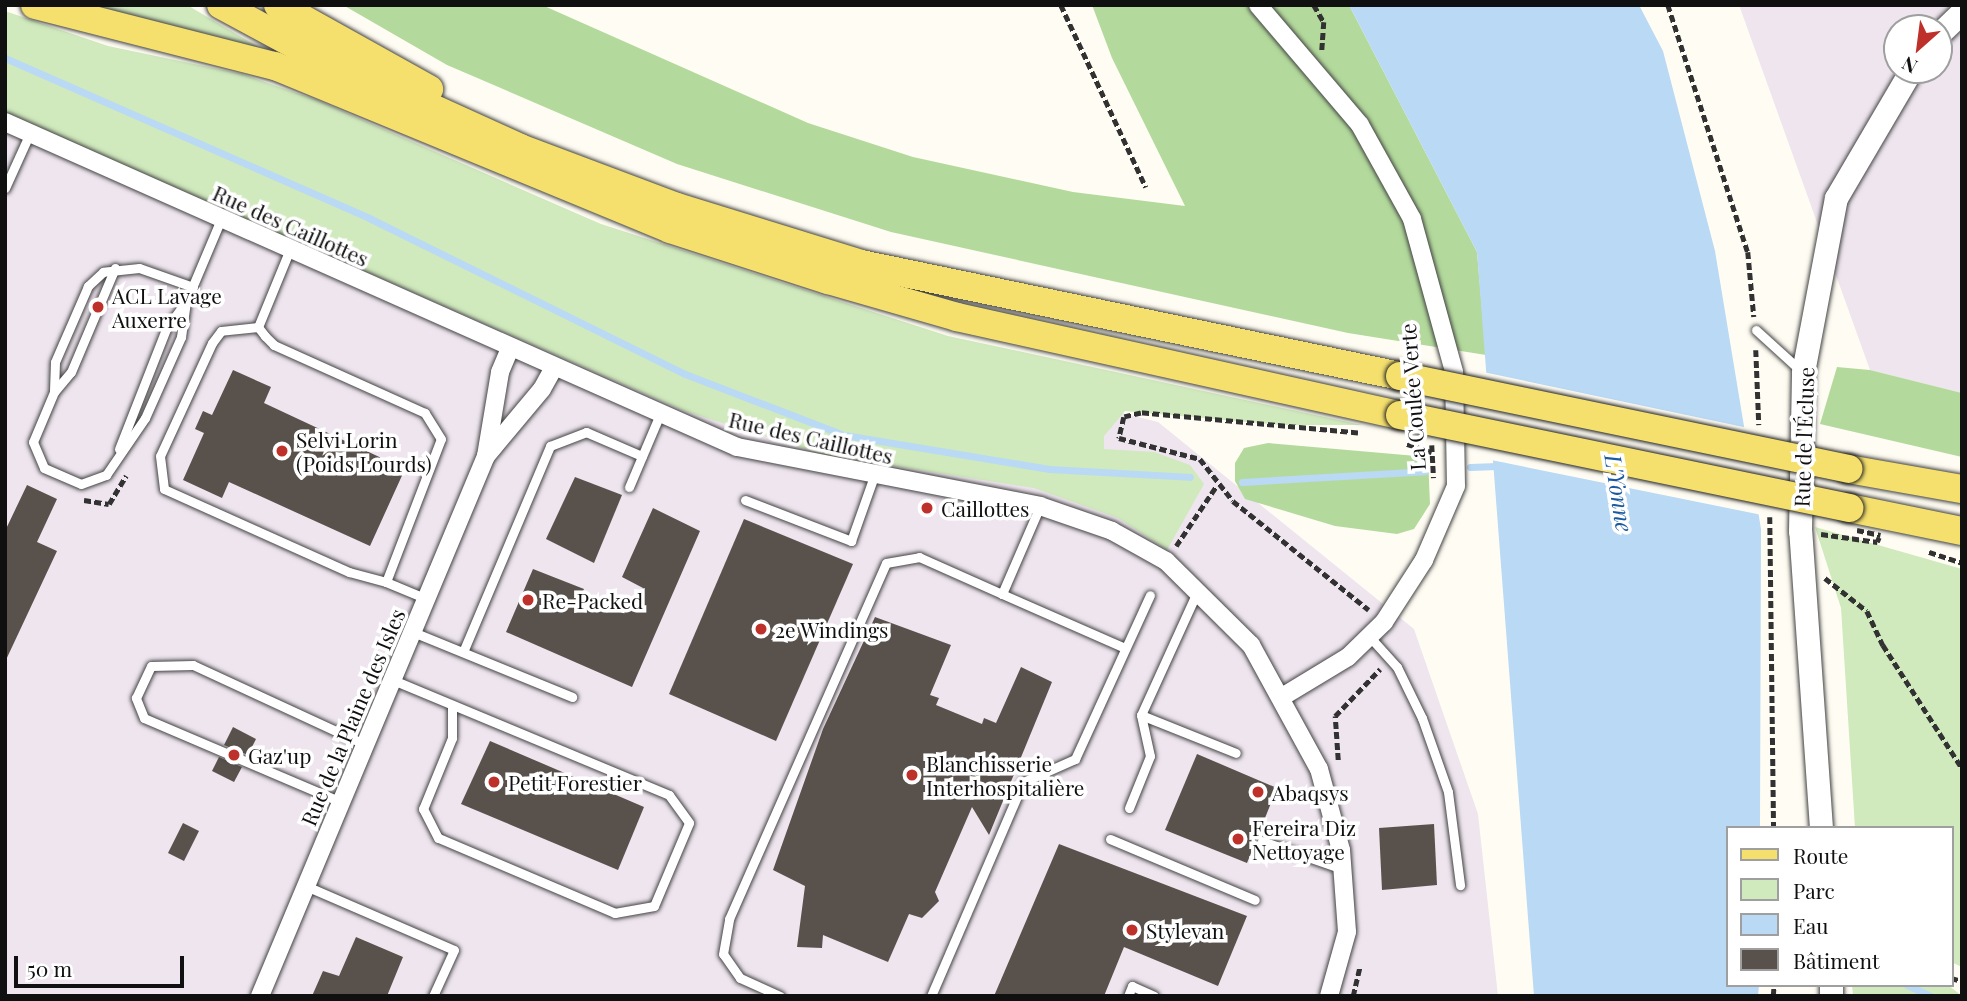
<!DOCTYPE html>
<meta charset="utf-8">
<style>
body{margin:0}
#map{position:relative;width:1967px;height:1001px;overflow:hidden;background:#fffdf3;font-family:"Playfair Display",serif}
div>[style]{position:absolute}
[style*='--x']{left:calc(var(--x)*1px);top:calc(var(--y)*1px);width:calc(var(--w)*1px);rotate:calc(var(--a)*1deg)}
.industrial>*{inset:0;background:#eee5ee}
.green>*{inset:0;background:#d0e9bd}
.forest>*{inset:0;background:#b3da9c}
.water>*{inset:0;background:#b9d9f5}
.pier>*{inset:0;background:#fffdf3}
.stream>*{height:7px;margin:-3.5px;padding:0 3.5px;transform-origin:3.5px;border-radius:3.5px;background:#b9d9f5}
.building>*{inset:0;background:#59524c}
.path>*{height:4.5px;margin-top:-2.25px;transform-origin:0;background:repeating-linear-gradient(90deg,#323232 0 7px,transparent 0 10.5px)}
.roads{filter:drop-shadow(0 0 2px #434343) drop-shadow(0 0 2px #434343)}
.service>*{height:9px;margin:-4.5px;padding:0 4.5px;transform-origin:4.5px;border-radius:4.5px;background:#fff}
.minor>*{height:18px;margin:-9px;padding:0 9px;transform-origin:9px;border-radius:9px;background:#fff}
.tertiary>*{height:23px;margin:-11.5px;padding:0 11.5px;transform-origin:11.5px;border-radius:11.5px;background:#fff}
.primary>*{height:28px;margin:-14px;padding:0 14px;transform-origin:14px;border-radius:14px;background:#f5e06d}
.path-bridge>*{height:4.5px;margin-top:-2.25px;transform-origin:0;background:repeating-linear-gradient(90deg,#323232 0 7px,transparent 0 10.5px)}
.bridges{filter:drop-shadow(0 0 2px #212121) drop-shadow(0 0 2px #212121)}
.primary-bridge>*{height:28px;margin:-14px;padding:0 14px;transform-origin:14px;border-radius:14px;background:#f5e06d}
.dots>*{width:19px;height:19px;translate:-50% -50%;box-sizing:border-box;border:4px solid #fff;border-radius:50%}
span{translate:-50% -50%;white-space:nowrap;text-align:center;line-height:1.15;-webkit-text-stroke:7px #fff;paint-order:stroke}
.street-label{font-size:21px;color:#101010}
.poi-label{font-size:21px;color:#101010}
.left{translate:0 -50%;text-align:left}
.water-label{font-size:23px;color:#1b5aa1;font-style:italic}
.frame{position:absolute;inset:0;border:7px solid #101010;pointer-events:none}
.legend{position:absolute;left:1726px;top:826px;width:228px;height:161px;box-sizing:border-box;background:#fff;border:2px solid #9f9f9f;margin:0;padding:9px 12px;list-style:none;font-size:21px;color:#101010}
.legend li{display:flex;align-items:center;gap:14px;height:35px}
.legend b{width:35px;border:2px solid #9f9f9f}
.north{position:absolute;left:1883px;top:14px;width:70px;height:70px;box-sizing:border-box;background:#fff;border:2px solid #9f9f9f;border-radius:50%;rotate:208deg;font-size:19px;font-weight:700;line-height:28px;text-align:center;color:#101010}
.north::after{content:'';display:block;margin:auto;width:24px;height:32px;background:#be302a;clip-path:polygon(50% 0,100% 100%,50% 72%,0 100%)}
.scale{position:absolute;left:14px;top:956px;width:170px;height:32px;box-sizing:border-box;border:4px solid #101010;border-top:0;padding-left:9px;font-size:21px;line-height:24px;white-space:nowrap;color:#101010;-webkit-text-stroke:5px #fff;paint-order:stroke}
</style>
<div id="map">
<div class="industrial">
<div style="clip-path:polygon(evenodd,1739px 5px,1962px 5px,1962px 393px,1870px 370px,1739px 5px,1897px 28px,1939px 28px,1939px 70px,1897px 70px,1897px 28px)"></div>
<div style="clip-path:polygon(5px 45px,872px 351px,1158px 422px,1414px 629px,1478px 814px,1498px 996px,5px 996px)"></div>
</div>
<div class="green">
<div style="clip-path:polygon(57px 5px,187px 5px,272px 55px)"></div>
<div style="clip-path:polygon(5px 11px,108px 46px,242px 74px,317px 100px,601px 224px,948px 336px,1362px 425px,1280px 425px,1125px 411px,1104px 436px,1104px 449px,1154px 452px,1190px 465px,1204px 484px,1167px 550px,1118px 518px,1034px 488px,829px 456px,684px 411px,5px 113px)"></div>
<div style="clip-path:polygon(1815px 527px,1962px 569px,1962px 967px,1951px 962px,1951px 828px,1855px 828px,1841px 608px)"></div>
<div style="clip-path:polygon(1852px 985px,1948px 985px,1962px 996px,1853px 996px)"></div>
</div>
<div class="forest">
<div style="clip-path:polygon(343px 5px,542px 5px,808px 123px,913px 157px,1073px 192px,1185px 206px,1112px 58px,1092px 5px,1349px 5px,1477px 252px,1486px 355px,1348px 333px,891px 232px,677px 164px,447px 65px)"></div>
<div style="clip-path:polygon(1837px 367px,1870px 370px,1962px 393px,1962px 457px,1820px 424px)"></div>
<div style="clip-path:polygon(1268px 443px,1428px 457px,1430px 504px,1414px 529px,1397px 534px,1335px 526px,1245px 499px,1235px 481px,1235px 463px,1244px 448px)"></div>
</div>
<div class="water">
<div style="clip-path:polygon(1349px 5px,1639px 5px,1663px 51px,1715px 251px,1761px 529px,1760px 828px,1727px 828px,1727px 985px,1759px 985px,1758px 996px,1534px 996px,1477px 252px)"></div>
</div>
<div class="pier">
<div style="clip-path:polygon(1483px 372px,1748px 428px,1762px 515px,1491px 460px)"></div>
</div>
<div class="stream">
<div style="--x:5;--y:58;--w:398;--a:23.7"></div>
<div style="--x:369;--y:218;--w:352;--a:26.3"></div>
<div style="--x:685;--y:374;--w:170;--a:21"></div>
<div style="--x:844;--y:435;--w:208;--a:9.4"></div>
<div style="--x:1049;--y:469;--w:141;--a:3.2"></div>
<div style="--x:1470;--y:467;--w:34;--a:-2"></div>
<div style="--x:1242;--y:482;--w:183;--a:-3.4"></div>
<div style="--x:1907;--y:985;--w:26;--a:25"></div>
</div>
<div class="building">
<div style="clip-path:polygon(233px 370px,271px 387px,264px 403px,405px 469px,370px 546px,229px 482px,222px 498px,183px 480px,204px 433px,195px 429px,203px 411px,212px 415px)"></div>
<div style="clip-path:polygon(575px 477px,622px 495px,594px 563px,546px 539px)"></div>
<div style="clip-path:polygon(27px 485px,57px 499px,37px 542px,57px 551px,5px 662px,5px 531px)"></div>
<div style="clip-path:polygon(653px 508px,700px 531px,632px 687px,506px 632px,533px 569px,584px 589px,580px 598px,607px 609px,612px 600px,634px 608px,643px 588px,622px 577px)"></div>
<div style="clip-path:polygon(744px 519px,853px 564px,776px 741px,669px 694px)"></div>
<div style="clip-path:polygon(875px 617px,951px 645px,930px 695px,939px 698px,936px 705px,982px 724px,984px 718px,996px 723px,1021px 667px,1052px 682px,989px 835px,972px 807px,935px 892px,939px 901px,922px 918px,909px 914px,888px 962px,823px 935px,822px 948px,797px 947px,805px 886px,773px 870px,823px 729px)"></div>
<div style="clip-path:polygon(233px 727px,256px 739px,248px 755px,224px 745px)"></div>
<div style="clip-path:polygon(490px 741px,644px 807px,618px 870px,461px 804px)"></div>
<div style="clip-path:polygon(1197px 754px,1277px 788px,1247px 863px,1165px 830px)"></div>
<div style="clip-path:polygon(219px 757px,242px 767px,234px 782px,212px 771px)"></div>
<div style="clip-path:polygon(183px 823px,199px 831px,184px 861px,168px 853px)"></div>
<div style="clip-path:polygon(1434px 824px,1437px 885px,1382px 890px,1379px 828px)"></div>
<div style="clip-path:polygon(1059px 844px,1247px 916px,1218px 986px,1124px 947px,1104px 996px,994px 996px)"></div>
<div style="clip-path:polygon(356px 937px,403px 957px,387px 996px,312px 996px,323px 971px,339px 976px)"></div>
</div>
<div class="path">
<div style="--x:1061;--y:5;--w:201;--a:65"></div>
<div style="--x:1314;--y:5;--w:20;--a:60"></div>
<div style="--x:1324;--y:22;--w:30;--a:94"></div>
<div style="--x:1668;--y:5;--w:260;--a:72.1"></div>
<div style="--x:1748;--y:252;--w:65;--a:84.7"></div>
<div style="--x:1756;--y:350;--w:75;--a:87.7"></div>
<div style="--x:1358;--y:433;--w:218;--a:-174.7"></div>
<div style="--x:1141;--y:413;--w:17;--a:167"></div>
<div style="--x:1124;--y:417;--w:22;--a:103"></div>
<div style="--x:1119;--y:438;--w:84;--a:14.5"></div>
<div style="--x:1200;--y:459;--w:53;--a:51.8"></div>
<div style="--x:1233;--y:501;--w:174;--a:38.7"></div>
<div style="--x:1407;--y:444;--w:26;--a:18"></div>
<div style="--x:1432;--y:445;--w:33;--a:87"></div>
<div style="--x:84;--y:500;--w:25;--a:9"></div>
<div style="--x:109;--y:504;--w:33;--a:-59"></div>
<div style="--x:1770;--y:517;--w:311;--a:89.3"></div>
<div style="--x:1821;--y:534;--w:57;--a:8.1"></div>
<div style="--x:1877;--y:542;--w:5;--a:-68"></div>
<div style="--x:1176;--y:546;--w:73;--a:-56.1"></div>
<div style="--x:1929;--y:552;--w:35;--a:18"></div>
<div style="--x:1825;--y:578;--w:53;--a:38.2"></div>
<div style="--x:1867;--y:611;--w:38;--a:65"></div>
<div style="--x:1883;--y:645;--w:146;--a:57.3"></div>
<div style="--x:1338;--y:760;--w:44;--a:-93.9"></div>
<div style="--x:1335;--y:716;--w:65;--a:-46.2"></div>
<div style="--x:1951;--y:978;--w:11;--a:15"></div>
<div style="--x:1353;--y:996;--w:31;--a:-77"></div>
<div style="--x:1773;--y:996;--w:11;--a:-85"></div>
</div>
<div class="roads">
<div class="service">
<div style="--x:5;--y:188;--w:60;--a:-65.6"></div>
<div style="--x:193;--y:287;--w:57;--a:-160.6"></div>
<div style="--x:139;--y:268;--w:36;--a:174"></div>
<div style="--x:103;--y:272;--w:21;--a:137"></div>
<div style="--x:88;--y:286;--w:83;--a:113.5"></div>
<div style="--x:55;--y:362;--w:30;--a:92"></div>
<div style="--x:54;--y:392;--w:54;--a:112.8"></div>
<div style="--x:33;--y:442;--w:28;--a:67"></div>
<div style="--x:44;--y:468;--w:40;--a:23.4"></div>
<div style="--x:81;--y:484;--w:27;--a:-20"></div>
<div style="--x:106;--y:475;--w:69;--a:-55.6"></div>
<div style="--x:145;--y:418;--w:89;--a:-66"></div>
<div style="--x:181;--y:337;--w:35;--a:-82"></div>
<div style="--x:186;--y:302;--w:90;--a:-67.1"></div>
<div style="--x:258;--y:327;--w:37;--a:174"></div>
<div style="--x:221;--y:331;--w:15;--a:127"></div>
<div style="--x:212;--y:343;--w:124;--a:114.7"></div>
<div style="--x:160;--y:456;--w:33;--a:83"></div>
<div style="--x:164;--y:489;--w:203;--a:24.2"></div>
<div style="--x:349;--y:572;--w:38;--a:15"></div>
<div style="--x:386;--y:582;--w:153;--a:-69"></div>
<div style="--x:441;--y:439;--w:31;--a:-122"></div>
<div style="--x:425;--y:413;--w:166;--a:-155.8"></div>
<div style="--x:274;--y:345;--w:13;--a:-135"></div>
<div style="--x:265;--y:336;--w:11;--a:-128"></div>
<div style="--x:258;--y:327;--w:84;--a:-67.7"></div>
<div style="--x:1756;--y:330;--w:61;--a:42.3"></div>
<div style="--x:54;--y:392;--w:26;--a:-50"></div>
<div style="--x:71;--y:372;--w:113;--a:-67.1"></div>
<div style="--x:119;--y:449;--w:129;--a:-68.6"></div>
<div style="--x:166;--y:329;--w:32;--a:-54"></div>
<div style="--x:629;--y:487;--w:79;--a:-67"></div>
<div style="--x:745;--y:500;--w:114;--a:21.1"></div>
<div style="--x:851;--y:541;--w:69;--a:-70.5"></div>
<div style="--x:1040;--y:506;--w:96;--a:113.4"></div>
<div style="--x:1002;--y:594;--w:134;--a:23.7"></div>
<div style="--x:386;--y:582;--w:44;--a:22.5"></div>
<div style="--x:413;--y:632;--w:172;--a:22.2"></div>
<div style="--x:1369;--y:636;--w:42;--a:47.9"></div>
<div style="--x:1397;--y:667;--w:57;--a:63.9"></div>
<div style="--x:1422;--y:718;--w:78;--a:70.6"></div>
<div style="--x:1448;--y:792;--w:94;--a:82.6"></div>
<div style="--x:463;--y:652;--w:224;--a:-67.1"></div>
<div style="--x:550;--y:446;--w:39;--a:-21"></div>
<div style="--x:586;--y:432;--w:61;--a:23.2"></div>
<div style="--x:393;--y:680;--w:299;--a:22.6"></div>
<div style="--x:669;--y:795;--w:34;--a:54"></div>
<div style="--x:689;--y:823;--w:90;--a:112.9"></div>
<div style="--x:654;--y:906;--w:40;--a:170"></div>
<div style="--x:615;--y:913;--w:192;--a:-157"></div>
<div style="--x:438;--y:838;--w:33;--a:-117"></div>
<div style="--x:423;--y:809;--w:77;--a:-67.8"></div>
<div style="--x:452;--y:738;--w:33;--a:-90"></div>
<div style="--x:1141;--y:715;--w:102;--a:21.8"></div>
<div style="--x:341;--y:802;--w:214;--a:-156.9"></div>
<div style="--x:144;--y:718;--w:22;--a:-112"></div>
<div style="--x:136;--y:698;--w:35;--a:-65"></div>
<div style="--x:151;--y:666;--w:42;--a:-1.4"></div>
<div style="--x:193;--y:665;--w:191;--a:24.8"></div>
<div style="--x:1129;--y:808;--w:56;--a:-68"></div>
<div style="--x:1150;--y:756;--w:42;--a:-102.4"></div>
<div style="--x:1141;--y:715;--w:135;--a:-65.5"></div>
<div style="--x:1110;--y:839;--w:157;--a:22.8"></div>
<div style="--x:1262;--y:841;--w:86;--a:19.1"></div>
<div style="--x:306;--y:886;--w:161;--a:23.4"></div>
<div style="--x:454;--y:950;--w:51;--a:114.5"></div>
<div style="--x:780;--y:996;--w:44;--a:-155.8"></div>
<div style="--x:740;--y:978;--w:29;--a:-125"></div>
<div style="--x:723;--y:954;--w:36;--a:-80"></div>
<div style="--x:729;--y:919;--w:389;--a:-66.2"></div>
<div style="--x:886;--y:563;--w:34;--a:-10"></div>
<div style="--x:919;--y:557;--w:91;--a:24"></div>
<div style="--x:931;--y:996;--w:233;--a:-66.7"></div>
<div style="--x:1023;--y:782;--w:57;--a:-23.9"></div>
<div style="--x:1075;--y:759;--w:180;--a:-65.4"></div>
<div style="--x:1128;--y:996;--w:11;--a:-68"></div>
<div style="--x:1132;--y:986;--w:24;--a:24"></div>
</div>
<div class="minor">
<div style="--x:1258;--y:5;--w:157;--a:49.6"></div>
<div style="--x:1360;--y:125;--w:107;--a:61"></div>
<div style="--x:1412;--y:219;--w:159;--a:74.6"></div>
<div style="--x:1454;--y:372;--w:114;--a:89"></div>
<div style="--x:1456;--y:486;--w:81;--a:113.4"></div>
<div style="--x:1424;--y:560;--w:74;--a:122.8"></div>
<div style="--x:1384;--y:622;--w:50;--a:135.8"></div>
<div style="--x:1348;--y:657;--w:77;--a:148.8"></div>
<div style="--x:5;--y:122;--w:801;--a:23.94"></div>
<div style="--x:737;--y:447;--w:309;--a:11"></div>
<div style="--x:1040;--y:506;--w:76;--a:19.1"></div>
<div style="--x:1112;--y:531;--w:62;--a:29.1"></div>
<div style="--x:1166;--y:561;--w:120;--a:44.7"></div>
<div style="--x:1251;--y:645;--w:141;--a:61.3"></div>
<div style="--x:1319;--y:769;--w:84;--a:74.8"></div>
<div style="--x:1341;--y:850;--w:82;--a:85.8"></div>
<div style="--x:1347;--y:932;--w:66;--a:105.7"></div>
<div style="--x:486;--y:456;--w:87;--a:-50.1"></div>
<div style="--x:542;--y:389;--w:25;--a:-61"></div>
<div style="--x:260;--y:996;--w:585;--a:-67.29"></div>
<div style="--x:486;--y:456;--w:85;--a:-80.5"></div>
<div style="--x:500;--y:372;--w:26;--a:-67"></div>
</div>
<div class="tertiary">
<div style="--x:1939;--y:34;--w:32;--a:-44"></div>
<div style="--x:1821;--y:828;--w:298;--a:-94"></div>
<div style="--x:1800;--y:531;--w:159;--a:-88.9"></div>
<div style="--x:1803;--y:372;--w:177;--a:-79.3"></div>
<div style="--x:1836;--y:198;--w:148;--a:-59.6"></div>
<div style="--x:1831;--y:985;--w:11;--a:90"></div>
</div>
<div class="primary">
<div style="--x:35;--y:5;--w:248;--a:14.3"></div>
<div style="--x:275;--y:66;--w:427;--a:22.4"></div>
<div style="--x:670;--y:229;--w:166;--a:17.9"></div>
<div style="--x:828;--y:280;--w:134;--a:16"></div>
<div style="--x:957;--y:317;--w:454;--a:12.5"></div>
<div style="--x:221;--y:5;--w:120;--a:28.3"></div>
<div style="--x:278;--y:5;--w:173;--a:29.1"></div>
<div style="--x:311;--y:53;--w:230;--a:24.4"></div>
<div style="--x:520;--y:148;--w:168;--a:20.6"></div>
<div style="--x:677;--y:207;--w:193;--a:17.2"></div>
<div style="--x:861;--y:264;--w:551;--a:11.74"></div>
<div style="--x:1848;--y:469;--w:116;--a:10"></div>
<div style="--x:1849;--y:508;--w:115;--a:11.5"></div>
</div>
</div>
<div class="path-bridge">
<div style="--x:1857;--y:530;--w:24;--a:12"></div>
</div>
<div class="bridges">
<div class="primary-bridge">
<div style="--x:1400;--y:376;--w:458;--a:11.7"></div>
<div style="--x:1400;--y:415;--w:459;--a:11.7"></div>
</div>
</div>
<div class="dots">
<div style="left:98px;top:307px;background:#be302a"></div>
<div style="left:282px;top:451px;background:#be302a"></div>
<div style="left:927px;top:508px;background:#be302a"></div>
<div style="left:528px;top:600px;background:#be302a"></div>
<div style="left:761px;top:629px;background:#be302a"></div>
<div style="left:234px;top:755px;background:#be302a"></div>
<div style="left:912px;top:775px;background:#be302a"></div>
<div style="left:494px;top:782px;background:#be302a"></div>
<div style="left:1258px;top:792px;background:#be302a"></div>
<div style="left:1238px;top:839px;background:#be302a"></div>
<div style="left:1132px;top:930px;background:#be302a"></div>
</div>
<div class="street-label">
<span style="left:291px;top:225px;rotate:24deg">Rue des Caillottes</span>
<span style="left:1412px;top:397px;rotate:-94deg">La Coulée Verte</span>
<span style="left:811px;top:437px;rotate:13deg">Rue des Caillottes</span>
<span style="left:1803px;top:437px;rotate:-88deg">Rue de l'Écluse</span>
<span style="left:352px;top:717px;rotate:-67deg">Rue de la Plaine des Isles</span>
</div>
<div class="poi-label">
<span class="left" style="left:112px;top:307px">ACL Lavage<br>Auxerre</span>
<span class="left" style="left:296px;top:451px">Selvi Lorin<br>(Poids Lourds)</span>
<span class="left" style="left:941px;top:508px">Caillottes</span>
<span class="left" style="left:542px;top:600px">Re-Packed</span>
<span class="left" style="left:775px;top:629px">2e Windings</span>
<span class="left" style="left:248px;top:755px">Gaz'up</span>
<span class="left" style="left:926px;top:775px">Blanchisserie<br>Interhospitalière</span>
<span class="left" style="left:508px;top:782px">Petit Forestier</span>
<span class="left" style="left:1272px;top:792px">Abaqsys</span>
<span class="left" style="left:1252px;top:839px">Fereira Diz<br>Nettoyage</span>
<span class="left" style="left:1146px;top:930px">Stylevan</span>
</div>
<div class="water-label">
<span style="left:1619px;top:493px;rotate:81deg">L'Yonne</span>
</div>
<div class="frame"></div>
<ul class="legend">
<li><b style="height:9px;background:#f5e06d"></b>Route</li>
<li><b style="height:19px;background:#d0e9bd"></b>Parc</li>
<li><b style="height:19px;background:#b9d9f5"></b>Eau</li>
<li><b style="height:19px;background:#59524c"></b>Bâtiment</li>
</ul>
<div class="north">N</div>
<div class="scale">50 m</div>
</div>
